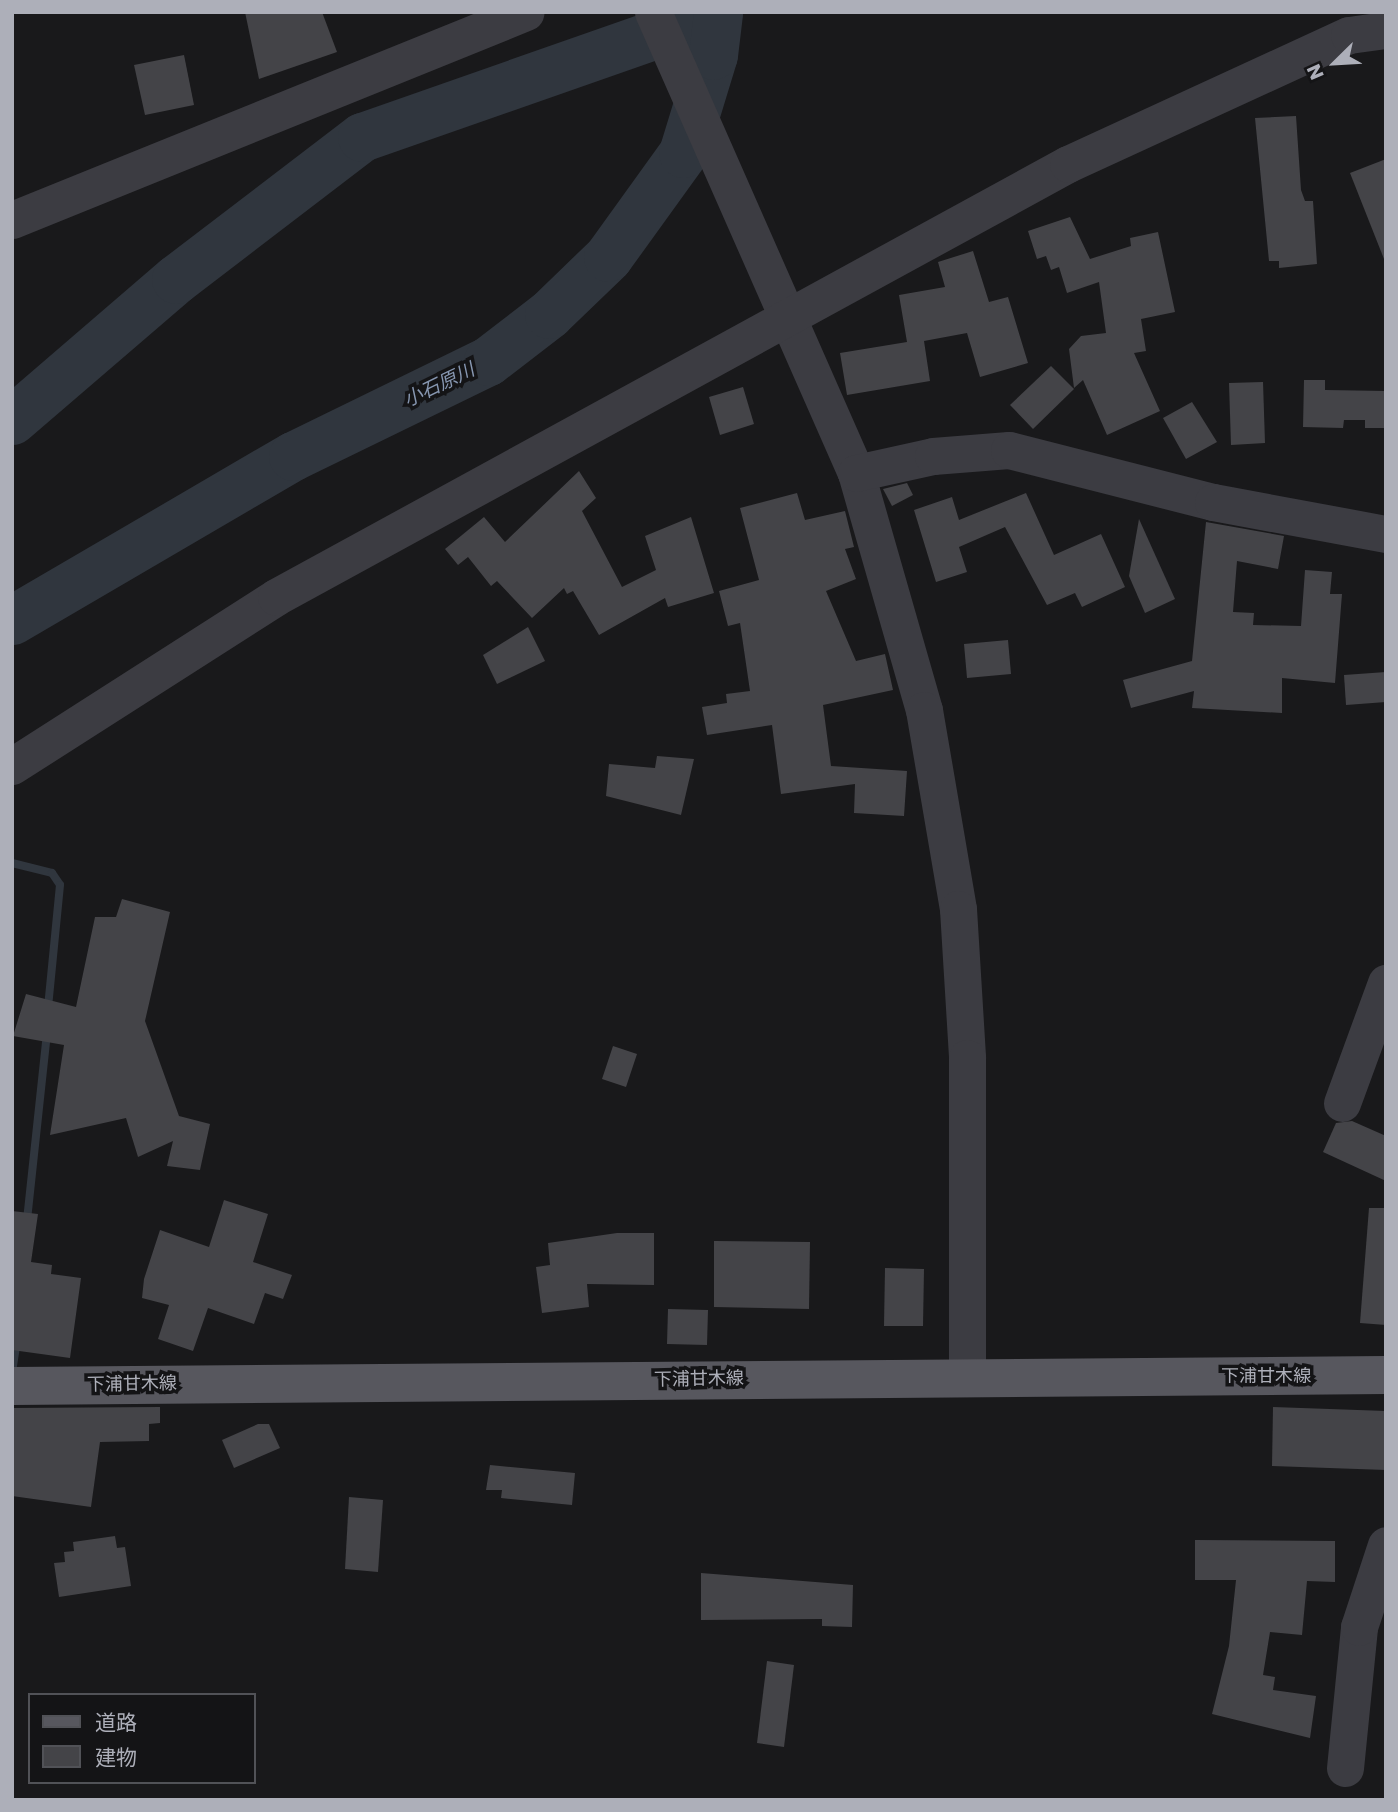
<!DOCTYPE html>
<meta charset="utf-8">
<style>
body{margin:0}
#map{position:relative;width:1398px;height:1812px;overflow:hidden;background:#19191b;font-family:Poppins,"Noto Sans JP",sans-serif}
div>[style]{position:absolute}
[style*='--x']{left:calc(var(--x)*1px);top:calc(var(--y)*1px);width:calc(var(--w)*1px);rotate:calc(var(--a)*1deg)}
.stream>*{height:8px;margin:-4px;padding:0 4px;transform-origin:4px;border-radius:4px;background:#30363e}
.river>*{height:49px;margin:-24.5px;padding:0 24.5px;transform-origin:24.5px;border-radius:24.5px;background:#30363e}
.building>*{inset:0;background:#444448}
.minor>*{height:37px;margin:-18.5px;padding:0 18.5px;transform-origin:18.5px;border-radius:18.5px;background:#3c3c42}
.major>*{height:38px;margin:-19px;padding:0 19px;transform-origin:19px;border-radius:19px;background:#57575e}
span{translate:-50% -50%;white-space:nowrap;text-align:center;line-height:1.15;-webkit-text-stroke:7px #141416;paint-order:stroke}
.street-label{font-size:18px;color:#adafb9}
.water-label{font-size:19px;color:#8797b1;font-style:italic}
.frame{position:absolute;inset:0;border:14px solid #adafb9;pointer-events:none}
.legend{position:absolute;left:28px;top:1693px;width:228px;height:91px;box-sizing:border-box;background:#141416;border:2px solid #515257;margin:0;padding:9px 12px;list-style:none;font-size:21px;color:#adafb9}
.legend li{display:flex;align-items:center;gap:14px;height:35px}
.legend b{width:35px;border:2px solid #515257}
.north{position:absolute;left:1300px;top:28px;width:70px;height:70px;-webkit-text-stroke:5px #141416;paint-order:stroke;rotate:246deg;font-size:19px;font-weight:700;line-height:28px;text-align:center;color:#adafb9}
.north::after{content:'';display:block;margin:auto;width:24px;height:32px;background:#adafb9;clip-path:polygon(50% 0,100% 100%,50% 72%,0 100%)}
</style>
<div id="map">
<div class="stream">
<div style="--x:12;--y:863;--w:41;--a:14"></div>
<div style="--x:52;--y:873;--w:14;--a:56"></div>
<div style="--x:60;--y:885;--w:124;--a:95.6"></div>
<div style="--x:27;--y:1220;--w:189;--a:-83.9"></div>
<div style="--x:12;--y:1372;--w:31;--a:-81"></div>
</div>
<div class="river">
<div style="--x:12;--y:420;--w:216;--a:-40.7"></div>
<div style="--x:176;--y:279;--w:234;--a:-37.4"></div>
<div style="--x:362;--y:137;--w:377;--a:-19.3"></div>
<div style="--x:12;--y:620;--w:325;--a:-30.3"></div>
<div style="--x:293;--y:456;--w:217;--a:-26"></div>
<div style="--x:488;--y:361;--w:77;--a:-37.6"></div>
<div style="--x:549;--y:314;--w:82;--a:-44"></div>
<div style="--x:608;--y:257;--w:128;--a:-54.2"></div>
<div style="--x:683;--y:153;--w:102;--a:-73"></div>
<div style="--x:713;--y:55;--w:42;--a:-83.2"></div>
</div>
<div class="building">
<div style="clip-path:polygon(245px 12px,322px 12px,337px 52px,259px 79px)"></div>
<div style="clip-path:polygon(184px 55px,194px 105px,145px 115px,134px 65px)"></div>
<div style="clip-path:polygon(1296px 116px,1301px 190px,1305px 201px,1313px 201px,1317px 264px,1279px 268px,1279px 261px,1269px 261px,1255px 118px)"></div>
<div style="clip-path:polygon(1386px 159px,1386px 259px,1384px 259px,1350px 173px)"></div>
<div style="clip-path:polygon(1070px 217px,1090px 259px,1131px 246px,1130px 238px,1158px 232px,1175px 312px,1141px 319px,1146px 351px,1134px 353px,1160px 411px,1107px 435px,1083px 380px,1074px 388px,1069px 349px,1081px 336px,1106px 333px,1099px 282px,1067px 293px,1059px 267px,1051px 270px,1046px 256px,1037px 259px,1028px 231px)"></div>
<div style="clip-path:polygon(973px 251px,989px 302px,1008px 297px,1028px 363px,980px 377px,967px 333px,924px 341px,930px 381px,847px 395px,840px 353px,907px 342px,899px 295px,945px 287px,938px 262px)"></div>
<div style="clip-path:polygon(1051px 366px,1074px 389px,1033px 429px,1010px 405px)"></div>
<div style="clip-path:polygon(1304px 380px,1325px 380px,1325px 390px,1386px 391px,1386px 428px,1365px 428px,1365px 420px,1344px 420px,1343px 428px,1303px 427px)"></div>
<div style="clip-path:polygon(1263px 382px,1265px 443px,1231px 445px,1229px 383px)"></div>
<div style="clip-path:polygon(743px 387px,754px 424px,720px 435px,709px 397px)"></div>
<div style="clip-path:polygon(1192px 402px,1217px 442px,1186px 459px,1163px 418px)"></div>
<div style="clip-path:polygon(579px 471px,596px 498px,582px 511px,622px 587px,656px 570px,645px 536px,691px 517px,714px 593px,668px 607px,665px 598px,599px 635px,573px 591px,567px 594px,564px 588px,532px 618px,497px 581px,491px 586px,468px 557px,458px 565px,445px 549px,484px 517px,505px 542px)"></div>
<div style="clip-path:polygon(907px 483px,913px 495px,892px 506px,883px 489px)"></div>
<div style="clip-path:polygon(797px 493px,805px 520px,845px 511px,854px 547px,845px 549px,856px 579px,826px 591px,856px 661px,885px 654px,893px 690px,823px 705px,831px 766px,907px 771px,904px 816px,854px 813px,855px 784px,781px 794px,772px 725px,707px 735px,702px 707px,727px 703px,726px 694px,750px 691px,740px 623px,728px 626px,719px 591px,759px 580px,740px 508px)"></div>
<div style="clip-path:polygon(1026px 493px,1054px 555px,1101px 534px,1125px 587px,1082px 607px,1075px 593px,1047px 605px,1005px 527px,959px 547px,967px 572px,936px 582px,914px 510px,952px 497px,959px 520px)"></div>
<div style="clip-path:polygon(1139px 519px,1175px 599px,1145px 613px,1129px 576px)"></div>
<div style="clip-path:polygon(1206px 522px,1284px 536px,1278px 569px,1237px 561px,1233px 612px,1254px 613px,1253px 625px,1301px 626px,1305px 570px,1332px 572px,1330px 594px,1342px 594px,1335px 683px,1282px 678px,1282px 713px,1192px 708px,1194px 691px,1131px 708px,1123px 680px,1192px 661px)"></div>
<div style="clip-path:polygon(528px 627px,545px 661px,497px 684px,483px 655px)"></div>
<div style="clip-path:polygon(1008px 640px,1011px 674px,967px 678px,964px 644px)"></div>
<div style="clip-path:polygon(1386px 672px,1386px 702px,1346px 705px,1344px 675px)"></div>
<div style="clip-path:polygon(657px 756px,694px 759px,681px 815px,606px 796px,609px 764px,655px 768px)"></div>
<div style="clip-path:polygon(122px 899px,170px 912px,145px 1021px,179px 1116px,210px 1124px,200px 1170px,167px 1166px,173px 1141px,138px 1157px,126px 1118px,50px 1135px,64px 1045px,13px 1036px,26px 994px,76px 1007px,95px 917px,116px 917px)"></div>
<div style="clip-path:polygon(613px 1046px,637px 1054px,626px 1087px,602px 1079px)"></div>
<div style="clip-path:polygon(1352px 1121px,1386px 1136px,1386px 1181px,1323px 1152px,1336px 1123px)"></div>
<div style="clip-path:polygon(224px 1200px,268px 1214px,253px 1262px,292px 1275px,283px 1299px,265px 1293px,254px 1324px,208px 1308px,193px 1351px,158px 1339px,169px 1305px,142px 1298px,144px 1279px,160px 1230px,209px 1247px)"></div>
<div style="clip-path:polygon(1369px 1208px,1386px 1208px,1386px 1325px,1360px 1323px)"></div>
<div style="clip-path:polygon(12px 1211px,38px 1214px,31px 1262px,52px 1265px,51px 1274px,81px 1278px,70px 1358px,12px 1350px)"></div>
<div style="clip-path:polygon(617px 1233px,654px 1233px,654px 1285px,587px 1284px,589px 1307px,542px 1313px,536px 1267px,550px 1265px,548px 1243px)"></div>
<div style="clip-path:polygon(714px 1241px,810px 1242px,809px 1309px,714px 1307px)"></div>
<div style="clip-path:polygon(885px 1268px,924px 1269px,923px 1326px,884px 1326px)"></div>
<div style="clip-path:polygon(668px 1309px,708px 1310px,707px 1345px,667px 1344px)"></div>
<div style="clip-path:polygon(160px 1407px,160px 1423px,149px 1424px,149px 1441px,100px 1442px,91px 1507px,12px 1496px,12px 1408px)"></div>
<div style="clip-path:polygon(1273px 1407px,1386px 1411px,1386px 1470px,1272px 1466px)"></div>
<div style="clip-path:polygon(258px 1424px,269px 1424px,280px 1448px,234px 1468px,222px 1440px)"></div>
<div style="clip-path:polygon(490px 1465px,575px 1473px,572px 1505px,501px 1498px,502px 1490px,486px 1490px)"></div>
<div style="clip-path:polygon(349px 1497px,383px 1500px,378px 1572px,345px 1569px)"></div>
<div style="clip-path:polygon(115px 1536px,117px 1548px,125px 1547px,131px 1586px,59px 1597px,54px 1563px,65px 1562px,64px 1552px,74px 1551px,73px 1542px)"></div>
<div style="clip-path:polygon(1195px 1540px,1335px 1541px,1335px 1582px,1307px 1581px,1302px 1635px,1270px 1632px,1263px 1675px,1275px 1677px,1273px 1690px,1316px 1696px,1310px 1738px,1212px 1714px,1229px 1646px,1236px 1580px,1195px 1580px)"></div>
<div style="clip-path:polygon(701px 1573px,853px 1585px,852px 1627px,822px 1626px,822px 1619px,701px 1620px)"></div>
<div style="clip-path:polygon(767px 1661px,794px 1665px,784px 1747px,757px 1743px)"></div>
</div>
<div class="minor">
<div style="--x:653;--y:12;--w:504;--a:66.23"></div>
<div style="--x:856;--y:473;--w:247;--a:74"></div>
<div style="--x:924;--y:710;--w:202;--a:80.3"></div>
<div style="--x:958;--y:909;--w:149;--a:86.5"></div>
<div style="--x:967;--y:1058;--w:318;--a:90"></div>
<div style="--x:12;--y:220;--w:554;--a:-22.03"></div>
<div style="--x:856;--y:473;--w:79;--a:-12.4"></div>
<div style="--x:933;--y:456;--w:76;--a:-4.5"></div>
<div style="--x:1009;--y:450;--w:211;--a:14.3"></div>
<div style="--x:1213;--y:502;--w:176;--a:10.5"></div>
<div style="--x:12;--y:766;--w:313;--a:-32.6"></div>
<div style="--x:276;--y:597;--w:903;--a:-28.67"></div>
<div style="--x:1068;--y:164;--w:309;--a:-24.7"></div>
<div style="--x:1349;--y:35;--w:37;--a:-8"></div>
<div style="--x:1342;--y:1103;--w:128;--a:-69.9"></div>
<div style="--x:1345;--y:1768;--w:142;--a:-84.3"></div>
<div style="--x:1359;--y:1627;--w:86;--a:-71.8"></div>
</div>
<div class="major">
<div style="--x:12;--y:1386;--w:1374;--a:-0.46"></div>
</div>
<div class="street-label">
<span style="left:1266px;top:1376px">下浦甘木線</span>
<span style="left:699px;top:1379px;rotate:-1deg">下浦甘木線</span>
<span style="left:132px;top:1384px;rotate:-1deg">下浦甘木線</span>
</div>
<div class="water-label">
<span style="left:439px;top:385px;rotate:-26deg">小石原川</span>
</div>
<div class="frame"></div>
<ul class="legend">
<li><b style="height:9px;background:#57575e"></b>道路</li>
<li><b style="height:19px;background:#444448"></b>建物</li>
</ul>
<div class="north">N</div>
</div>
